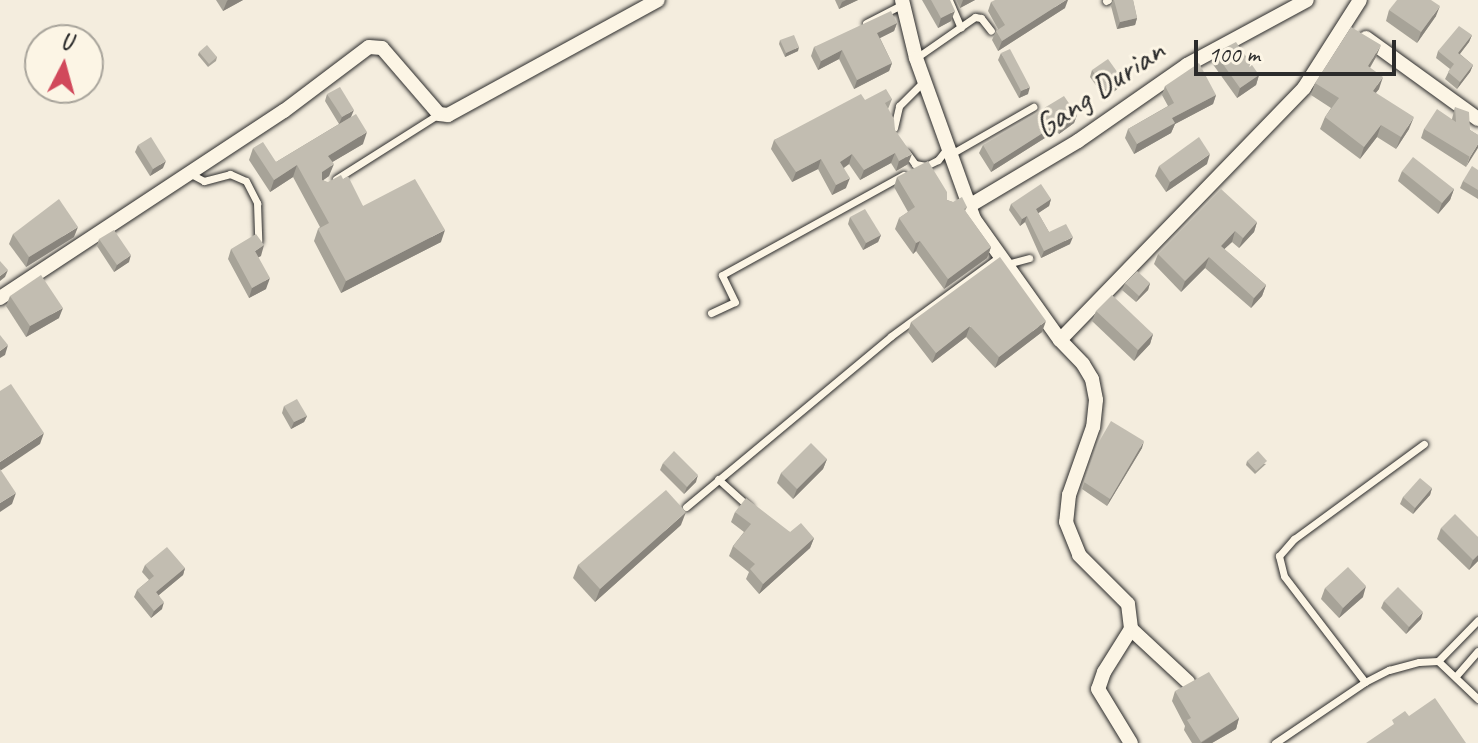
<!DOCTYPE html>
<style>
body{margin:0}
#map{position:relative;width:1478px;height:743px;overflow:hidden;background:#f4edde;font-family:Caveat,sans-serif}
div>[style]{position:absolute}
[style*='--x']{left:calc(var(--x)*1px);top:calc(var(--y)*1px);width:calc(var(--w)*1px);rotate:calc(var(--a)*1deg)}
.roads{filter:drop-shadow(0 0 2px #2b2b2b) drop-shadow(0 0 2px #2b2b2b)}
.lane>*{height:7px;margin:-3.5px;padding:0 3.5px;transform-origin:3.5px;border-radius:3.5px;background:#fcf5e5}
.street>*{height:14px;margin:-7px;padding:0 7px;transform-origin:7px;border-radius:7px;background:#fcf5e5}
.wall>*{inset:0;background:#a7a398}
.shaded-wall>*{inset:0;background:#88847c}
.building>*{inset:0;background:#c2bdb1}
span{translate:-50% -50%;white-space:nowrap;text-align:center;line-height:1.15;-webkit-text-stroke:6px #fcf5e5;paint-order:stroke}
.street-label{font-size:34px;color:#2b2b2b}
.north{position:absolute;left:24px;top:24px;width:80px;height:80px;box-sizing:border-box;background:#fcf5e5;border:2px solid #a8a49b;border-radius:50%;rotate:6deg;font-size:22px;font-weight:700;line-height:32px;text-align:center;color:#2b2b2b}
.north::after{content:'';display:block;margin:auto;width:28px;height:36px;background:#d1495b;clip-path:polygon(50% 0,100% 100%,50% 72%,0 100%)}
.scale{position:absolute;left:1194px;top:40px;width:202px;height:36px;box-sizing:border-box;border:4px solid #2b2b2b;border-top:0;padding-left:10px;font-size:24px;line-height:28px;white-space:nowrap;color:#2b2b2b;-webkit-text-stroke:6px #fcf5e5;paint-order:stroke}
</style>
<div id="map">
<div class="roads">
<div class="lane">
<div style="--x:949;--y:0;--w:30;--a:67"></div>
<div style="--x:1106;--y:1;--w:2;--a:-27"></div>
<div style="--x:866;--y:23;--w:42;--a:-27.2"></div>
<div style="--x:916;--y:58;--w:72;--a:-34.8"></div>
<div style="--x:975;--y:17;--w:6;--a:9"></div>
<div style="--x:981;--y:18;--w:16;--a:52"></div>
<div style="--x:894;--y:128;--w:23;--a:-77"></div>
<div style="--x:899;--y:106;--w:35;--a:-45"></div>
<div style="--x:907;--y:153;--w:14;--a:54"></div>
<div style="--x:915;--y:164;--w:11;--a:10"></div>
<div style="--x:926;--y:166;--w:13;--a:-27"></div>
<div style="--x:938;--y:160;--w:16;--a:-52"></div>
<div style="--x:951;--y:154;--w:95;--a:-29.8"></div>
<div style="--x:189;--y:173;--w:17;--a:28"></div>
<div style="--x:204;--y:181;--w:27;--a:-15"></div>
<div style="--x:230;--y:174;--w:17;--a:24"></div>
<div style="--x:246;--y:181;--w:25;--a:63"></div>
<div style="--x:257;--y:203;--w:38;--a:88"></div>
<div style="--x:336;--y:179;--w:122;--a:-32.3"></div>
<div style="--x:1007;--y:264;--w:23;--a:-15"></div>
<div style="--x:711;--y:313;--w:26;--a:-25"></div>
<div style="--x:735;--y:302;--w:30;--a:-116"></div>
<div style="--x:722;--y:275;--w:207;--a:-28.9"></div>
<div style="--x:718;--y:479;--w:42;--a:42.1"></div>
<div style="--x:686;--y:507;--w:267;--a:-39.8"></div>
<div style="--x:891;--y:336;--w:134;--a:-36.2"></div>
<div style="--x:1438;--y:661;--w:57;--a:-45.7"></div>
<div style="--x:1456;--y:676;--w:33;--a:-49"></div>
<div style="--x:1365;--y:682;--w:133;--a:-127.4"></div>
<div style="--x:1284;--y:576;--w:21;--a:-104"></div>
<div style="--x:1279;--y:556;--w:23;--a:-49"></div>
<div style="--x:1294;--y:539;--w:161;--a:-36.2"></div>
<div style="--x:1275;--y:743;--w:109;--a:-34.1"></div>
<div style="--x:1365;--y:682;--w:27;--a:-27"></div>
<div style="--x:1389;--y:670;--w:31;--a:-15"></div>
<div style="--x:1419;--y:662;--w:19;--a:-3"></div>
<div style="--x:1438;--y:661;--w:55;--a:43.5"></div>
</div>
<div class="street">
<div style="--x:902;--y:0;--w:60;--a:76.4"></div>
<div style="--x:916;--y:58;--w:171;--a:70.2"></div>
<div style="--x:974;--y:219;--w:148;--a:54.6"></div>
<div style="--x:1060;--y:340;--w:33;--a:46"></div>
<div style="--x:1083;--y:364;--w:17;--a:59"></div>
<div style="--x:1092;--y:379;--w:21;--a:79"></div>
<div style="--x:1096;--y:400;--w:27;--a:96"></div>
<div style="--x:1093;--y:427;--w:72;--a:109.4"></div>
<div style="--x:1069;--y:495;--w:27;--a:96"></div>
<div style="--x:1066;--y:522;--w:35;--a:68"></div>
<div style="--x:1079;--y:555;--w:69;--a:45"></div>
<div style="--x:1128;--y:604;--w:25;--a:83"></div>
<div style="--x:1131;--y:629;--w:51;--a:122.1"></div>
<div style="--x:1104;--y:672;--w:18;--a:109"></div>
<div style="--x:1098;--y:689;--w:63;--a:58.6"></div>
<div style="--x:1366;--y:38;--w:138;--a:35.9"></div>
<div style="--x:969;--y:206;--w:127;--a:-30.8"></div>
<div style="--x:1078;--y:141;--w:133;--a:-34.9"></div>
<div style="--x:1187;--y:65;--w:136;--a:-28.4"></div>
<div style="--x:0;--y:298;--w:340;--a:-33.4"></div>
<div style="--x:284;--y:111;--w:106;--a:-37"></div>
<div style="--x:369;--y:47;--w:13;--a:4"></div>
<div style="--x:382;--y:48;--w:87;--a:49.2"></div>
<div style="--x:439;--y:114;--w:9;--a:6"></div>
<div style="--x:448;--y:115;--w:239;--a:-28.7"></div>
<div style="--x:1060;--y:340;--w:351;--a:-45.9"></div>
<div style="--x:1304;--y:88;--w:104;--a:-57.5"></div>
<div style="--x:1131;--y:629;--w:78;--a:42.9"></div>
</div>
</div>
<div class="wall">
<div style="clip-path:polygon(216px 0,243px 0,223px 11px)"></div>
<div style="clip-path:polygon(835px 0,858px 0,839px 9px)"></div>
<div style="clip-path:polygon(922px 0,950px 0,951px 21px,938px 28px)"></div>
<div style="clip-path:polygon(956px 0,975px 0,960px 8px)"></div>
<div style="clip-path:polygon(1113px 0,1133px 0,1137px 18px,1135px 25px,1117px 29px,1111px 6px)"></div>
<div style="clip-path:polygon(991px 2px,1065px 8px,998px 51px,992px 40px,996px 31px,998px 29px,988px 11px)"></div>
<div style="clip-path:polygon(1389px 10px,1436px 16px,1417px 43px,1386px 21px)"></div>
<div style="clip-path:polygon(897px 23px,894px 31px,880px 38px,892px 63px,889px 71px,854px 89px,839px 59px,818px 70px,811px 56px,814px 47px)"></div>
<div style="clip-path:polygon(1472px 35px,1469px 42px,1460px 54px,1473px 65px,1470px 72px,1457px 89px,1445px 79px,1450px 69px,1436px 58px,1438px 51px)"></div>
<div style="clip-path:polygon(780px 40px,798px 51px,785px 57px,779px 44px)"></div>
<div style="clip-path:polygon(199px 52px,217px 57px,216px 61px,208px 67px,198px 55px)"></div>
<div style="clip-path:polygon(1001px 53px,1028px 94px,1019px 98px,998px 60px)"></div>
<div style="clip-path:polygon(1215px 53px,1259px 75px,1256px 85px,1237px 98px,1212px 63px)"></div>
<div style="clip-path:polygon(1376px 57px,1370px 68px,1379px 89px,1375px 93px,1409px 129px,1396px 149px,1377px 137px,1360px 159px,1320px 129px,1325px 117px,1331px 108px,1311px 95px,1315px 83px)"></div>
<div style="clip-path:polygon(1092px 70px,1120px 87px,1105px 98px,1090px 77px)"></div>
<div style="clip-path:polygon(1165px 86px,1216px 95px,1213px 104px,1175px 124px,1171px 133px,1134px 154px,1125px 138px,1128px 129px,1168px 106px,1162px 95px)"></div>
<div style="clip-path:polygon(327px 94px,351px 117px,363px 144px,332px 162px,329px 176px,323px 180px,363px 206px,441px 242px,341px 293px,314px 241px,318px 229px,320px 227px,293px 177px,270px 192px,249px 160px,253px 148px,276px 162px,339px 124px,325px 101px)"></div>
<div style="clip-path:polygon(892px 99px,888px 109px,895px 130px,908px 164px,896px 171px,891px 163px,860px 180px,849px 164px,844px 168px,846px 188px,832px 195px,818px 169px,792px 182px,771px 149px,774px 140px,865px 100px)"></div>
<div style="clip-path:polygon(1455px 107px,1470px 130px,1478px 135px,1466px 167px,1421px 138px,1424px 129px,1452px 119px)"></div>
<div style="clip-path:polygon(1077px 115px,1074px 123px,1059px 134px,1056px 131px,991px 172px,979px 153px,983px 145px)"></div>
<div style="clip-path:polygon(138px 145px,163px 168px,150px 176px,135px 152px)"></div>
<div style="clip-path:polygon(1207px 164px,1166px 192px,1155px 176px,1159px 166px)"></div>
<div style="clip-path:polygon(1478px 170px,1478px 199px,1460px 188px,1463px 181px)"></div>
<div style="clip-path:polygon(1402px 171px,1454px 189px,1450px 200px,1438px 214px,1398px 181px)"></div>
<div style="clip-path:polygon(897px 177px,947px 200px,967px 207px,965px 211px,991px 247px,987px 258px,944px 289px,916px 251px,913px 254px,895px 229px,899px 218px,908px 212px,894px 187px)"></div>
<div style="clip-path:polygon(1051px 199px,1049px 206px,1038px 213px,1049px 232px,1070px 244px,1041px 258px,1025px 222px,1020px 226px,1009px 210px,1011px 204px)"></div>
<div style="clip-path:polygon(850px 217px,881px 235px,878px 242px,863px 250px,848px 224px)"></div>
<div style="clip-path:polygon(1257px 222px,1254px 232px,1239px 248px,1232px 242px,1224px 249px,1266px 285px,1262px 296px,1251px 308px,1205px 268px,1181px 292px,1154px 264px,1158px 254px)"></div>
<div style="clip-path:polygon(13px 234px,74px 237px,26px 267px,9px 244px)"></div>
<div style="clip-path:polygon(99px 239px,129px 262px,114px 272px,97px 246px)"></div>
<div style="clip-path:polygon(231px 249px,261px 256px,258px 257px,266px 289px,249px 298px,228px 259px)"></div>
<div style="clip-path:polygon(1125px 283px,1150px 283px,1148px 290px,1136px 302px,1122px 290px)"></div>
<div style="clip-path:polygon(10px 296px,59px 318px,26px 337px,6px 306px)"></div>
<div style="clip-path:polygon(1096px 311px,1153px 334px,1150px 344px,1134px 361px,1092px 321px)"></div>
<div style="clip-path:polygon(911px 322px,1042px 332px,995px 368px,966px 337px,932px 363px,908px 332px)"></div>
<div style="clip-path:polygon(284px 406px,307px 416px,304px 422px,291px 429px,282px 413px)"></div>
<div style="clip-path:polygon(1097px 445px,1142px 448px,1107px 506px,1082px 489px)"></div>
<div style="clip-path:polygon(827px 459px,823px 469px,793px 499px,777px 483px,781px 473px)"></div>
<div style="clip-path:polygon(1247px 461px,1266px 464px,1255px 474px,1246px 465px)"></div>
<div style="clip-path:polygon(663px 463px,696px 482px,684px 494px,660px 470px)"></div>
<div style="clip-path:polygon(1432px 488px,1430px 495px,1413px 514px,1400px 504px,1403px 497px)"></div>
<div style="clip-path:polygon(735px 512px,790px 532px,814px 538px,810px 548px,759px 594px,746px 579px,749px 572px,729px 556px,733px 546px,744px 532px,731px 522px)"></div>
<div style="clip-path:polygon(681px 525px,595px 602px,573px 578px,578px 565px)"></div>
<div style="clip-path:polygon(1441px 528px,1478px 537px,1478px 561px,1469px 570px,1437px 539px)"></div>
<div style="clip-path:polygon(145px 565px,185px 568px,183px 575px,159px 595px,162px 609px,151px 618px,134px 597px,137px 590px,149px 580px,142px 572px)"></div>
<div style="clip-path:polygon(1325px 588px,1363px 597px,1339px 618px,1321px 599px)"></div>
<div style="clip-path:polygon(1384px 601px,1421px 619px,1406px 634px,1381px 608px)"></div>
<div style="clip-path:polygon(1175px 691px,1239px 718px,1236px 729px,1212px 743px,1192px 743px,1184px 730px,1185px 726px,1172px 701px)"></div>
</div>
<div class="shaded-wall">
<div style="clip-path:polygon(228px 0,243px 0,223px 11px,227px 1px)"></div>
<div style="clip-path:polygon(846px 0,858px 0,839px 9px,842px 2px)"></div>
<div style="clip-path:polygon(963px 0,975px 0,960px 8px)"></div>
<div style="clip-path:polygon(1066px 0,1068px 0,1065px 8px,998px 51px,1002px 41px)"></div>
<div style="clip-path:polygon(1440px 6px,1436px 16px,1417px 43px,1421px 32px)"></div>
<div style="clip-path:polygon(955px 11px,951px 21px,938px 28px,941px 18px)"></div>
<div style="clip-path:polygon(1137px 18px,1135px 25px,1117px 29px,1120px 22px)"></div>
<div style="clip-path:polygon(897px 23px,894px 31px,874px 41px,877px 33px)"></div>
<div style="clip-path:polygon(1472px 35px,1469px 42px,1455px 60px,1458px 53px)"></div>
<div style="clip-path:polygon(1381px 45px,1376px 57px,1363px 78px,1368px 66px)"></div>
<div style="clip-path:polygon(799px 47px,798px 51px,785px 57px,786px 53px)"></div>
<div style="clip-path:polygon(842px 50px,839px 59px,818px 70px,821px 61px)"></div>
<div style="clip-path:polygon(892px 63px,889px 71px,854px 89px,857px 80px)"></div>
<div style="clip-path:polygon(1473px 65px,1470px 72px,1457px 89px,1460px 82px)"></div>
<div style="clip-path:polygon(1259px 75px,1256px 85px,1237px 98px,1240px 88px)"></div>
<div style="clip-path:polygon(1383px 77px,1379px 89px,1368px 103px,1373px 91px)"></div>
<div style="clip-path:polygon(1123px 80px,1120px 87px,1105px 98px,1107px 91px)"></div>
<div style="clip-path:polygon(1030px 87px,1028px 94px,1019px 98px,1021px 91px)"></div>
<div style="clip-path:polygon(1216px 95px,1213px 104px,1175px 124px,1171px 133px,1134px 154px,1137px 144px,1172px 118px)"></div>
<div style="clip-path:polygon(354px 110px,351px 117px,339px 124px,342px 117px)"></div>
<div style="clip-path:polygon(1077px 115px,1074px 123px,1059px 134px,1062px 125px)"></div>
<div style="clip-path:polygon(1414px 117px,1409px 129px,1396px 149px,1401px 137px)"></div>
<div style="clip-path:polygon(1060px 122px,1056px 131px,991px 172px,994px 164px)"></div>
<div style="clip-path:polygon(1381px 125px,1377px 137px,1360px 159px,1364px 147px)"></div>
<div style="clip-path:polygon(367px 132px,363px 144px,324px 167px,328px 156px)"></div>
<div style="clip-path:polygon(1478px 144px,1478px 148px,1466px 167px,1470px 157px)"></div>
<div style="clip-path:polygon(895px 153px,891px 163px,860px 180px,864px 170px)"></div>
<div style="clip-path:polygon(852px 154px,849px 164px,837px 172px,840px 162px)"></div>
<div style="clip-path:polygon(912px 154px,908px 164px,896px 171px,899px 161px)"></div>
<div style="clip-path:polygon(1210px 154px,1207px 164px,1166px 192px,1170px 182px)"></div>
<div style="clip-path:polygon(821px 159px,818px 169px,792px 182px,796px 172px)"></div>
<div style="clip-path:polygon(166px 161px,163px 168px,150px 176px,153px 169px)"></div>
<div style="clip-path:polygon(334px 164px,329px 176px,318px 184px,322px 172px)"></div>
<div style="clip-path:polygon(297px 165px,293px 177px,270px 192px,274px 180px)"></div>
<div style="clip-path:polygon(850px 178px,846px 188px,832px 195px,836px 185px)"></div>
<div style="clip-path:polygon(1454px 189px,1450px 200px,1438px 214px,1442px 203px)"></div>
<div style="clip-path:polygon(1051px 199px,1049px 206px,1034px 216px,1036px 209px)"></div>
<div style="clip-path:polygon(1027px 216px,1025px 222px,1020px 226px,1022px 219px)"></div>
<div style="clip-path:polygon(1257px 222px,1254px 232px,1239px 248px,1243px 238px)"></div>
<div style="clip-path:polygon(78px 227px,74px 237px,26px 267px,29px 257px)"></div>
<div style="clip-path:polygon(445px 230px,441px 242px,341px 293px,346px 281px)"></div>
<div style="clip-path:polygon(1235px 231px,1232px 242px,1217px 256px,1221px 246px)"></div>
<div style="clip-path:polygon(881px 235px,878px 242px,863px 250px,866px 243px)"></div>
<div style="clip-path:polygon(1073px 237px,1070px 244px,1041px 258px,1044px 251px)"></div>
<div style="clip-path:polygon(920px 241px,916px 251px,913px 254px,916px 243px)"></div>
<div style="clip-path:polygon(264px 245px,261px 256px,251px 261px,255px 251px)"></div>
<div style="clip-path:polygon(991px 247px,987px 258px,944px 289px,948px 279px)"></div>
<div style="clip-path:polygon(131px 255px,129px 262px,114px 272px,117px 265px)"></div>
<div style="clip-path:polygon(1209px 257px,1205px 268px,1181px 292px,1185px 281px)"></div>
<div style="clip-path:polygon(8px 270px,5px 277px,0 281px,0 276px)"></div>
<div style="clip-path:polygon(270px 278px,266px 289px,249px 298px,252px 288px)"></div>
<div style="clip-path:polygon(1150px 283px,1148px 290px,1136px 302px,1139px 296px)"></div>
<div style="clip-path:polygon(1266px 285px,1262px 296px,1251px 308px,1254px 298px)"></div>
<div style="clip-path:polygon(63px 308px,59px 318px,26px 337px,30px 326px)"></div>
<div style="clip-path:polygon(1046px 321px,1042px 332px,995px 368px,999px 357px)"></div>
<div style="clip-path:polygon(970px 326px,966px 337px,932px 363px,936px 353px)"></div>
<div style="clip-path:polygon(1153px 334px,1150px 344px,1134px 361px,1138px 350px)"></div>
<div style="clip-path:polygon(8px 345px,5px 355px,0 358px,0 351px)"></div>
<div style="clip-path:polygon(307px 416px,304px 422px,291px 429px,294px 422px)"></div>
<div style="clip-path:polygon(44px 433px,40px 444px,0 471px,0 462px)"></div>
<div style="clip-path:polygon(1144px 441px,1142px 448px,1107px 506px,1110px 499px)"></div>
<div style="clip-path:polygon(827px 459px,823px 469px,793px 499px,797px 489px)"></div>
<div style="clip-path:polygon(698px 475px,696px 482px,684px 494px,687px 487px)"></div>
<div style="clip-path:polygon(1432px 488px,1430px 495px,1413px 514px,1415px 508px)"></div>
<div style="clip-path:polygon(16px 493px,12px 504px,0 512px,0 503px)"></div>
<div style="clip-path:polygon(686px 512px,681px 525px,595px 602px,600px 589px)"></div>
<div style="clip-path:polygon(814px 538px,810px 548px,759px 594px,763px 584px)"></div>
<div style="clip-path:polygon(1478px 555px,1478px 561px,1469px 570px,1473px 560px)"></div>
<div style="clip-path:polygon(185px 568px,183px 575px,154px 599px,156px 592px)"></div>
<div style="clip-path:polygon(1366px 586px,1363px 597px,1339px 618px,1343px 608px)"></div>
<div style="clip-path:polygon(164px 602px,162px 609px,151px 618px,154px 611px)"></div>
<div style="clip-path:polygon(1423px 612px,1421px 619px,1406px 634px,1409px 627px)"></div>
<div style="clip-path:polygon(1239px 718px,1236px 729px,1212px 743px,1201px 743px)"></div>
</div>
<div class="building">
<div style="clip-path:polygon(931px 0,950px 0,955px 11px,941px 18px)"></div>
<div style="clip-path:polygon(995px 0,1066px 0,1002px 41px,996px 31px,1005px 25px,991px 2px)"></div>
<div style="clip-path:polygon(1114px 0,1133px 0,1137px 18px,1120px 22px)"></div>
<div style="clip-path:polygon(1397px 0,1431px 0,1440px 6px,1421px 32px,1389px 10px)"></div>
<div style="clip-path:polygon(891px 11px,897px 23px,877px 33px,892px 63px,857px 80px,842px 50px,821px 61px,814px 47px)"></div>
<div style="clip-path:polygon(1459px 26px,1472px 35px,1458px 53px,1473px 65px,1460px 82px,1448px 72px,1454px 64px,1438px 51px)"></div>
<div style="clip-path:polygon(1351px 27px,1381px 45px,1368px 66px,1383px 77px,1373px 91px,1414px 117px,1401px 137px,1381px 125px,1364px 147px,1325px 117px,1339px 98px,1315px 83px)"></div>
<div style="clip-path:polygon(794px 35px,799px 47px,786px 53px,780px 40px)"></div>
<div style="clip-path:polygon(1236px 42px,1259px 75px,1240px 88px,1215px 53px)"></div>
<div style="clip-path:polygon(207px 45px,217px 57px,209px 64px,199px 52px)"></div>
<div style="clip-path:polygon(1010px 49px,1030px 87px,1021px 91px,1001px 53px)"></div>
<div style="clip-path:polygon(1108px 59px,1123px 80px,1107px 91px,1092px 70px)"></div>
<div style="clip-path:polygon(1199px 63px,1216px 95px,1172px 118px,1175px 123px,1137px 144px,1128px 129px,1174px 103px,1165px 86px)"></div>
<div style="clip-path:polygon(340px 87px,354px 110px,342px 117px,327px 94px)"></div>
<div style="clip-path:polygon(886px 89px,892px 99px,885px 103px,894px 119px,895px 130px,912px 154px,899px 161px,895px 153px,864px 170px,852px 154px,840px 162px,850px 178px,836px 185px,821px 159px,796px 172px,774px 140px,861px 94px,865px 100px)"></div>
<div style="clip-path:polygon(1064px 96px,1077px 115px,1062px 125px,1060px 122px,994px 164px,983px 145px)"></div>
<div style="clip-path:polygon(1455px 107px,1469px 112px,1470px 130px,1478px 135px,1478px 144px,1470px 157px,1424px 129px,1437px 109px,1456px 122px)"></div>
<div style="clip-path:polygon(356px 114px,367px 132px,328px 156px,334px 164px,322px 172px,322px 180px,328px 182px,341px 175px,343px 179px,348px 176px,363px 206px,415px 179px,445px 230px,346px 281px,318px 229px,329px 223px,297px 165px,274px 180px,253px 148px,263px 142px,276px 162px)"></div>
<div style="clip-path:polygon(151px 137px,166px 161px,153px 169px,138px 145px)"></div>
<div style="clip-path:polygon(1199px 137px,1210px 154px,1170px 182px,1159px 166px)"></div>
<div style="clip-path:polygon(1413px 157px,1454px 189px,1442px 203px,1402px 171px)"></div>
<div style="clip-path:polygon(928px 161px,947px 192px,947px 200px,953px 202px,962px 197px,967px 207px,964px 209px,991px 247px,948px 279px,920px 241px,916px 243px,899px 218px,915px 207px,897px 177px)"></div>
<div style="clip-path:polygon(1472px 166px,1478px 170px,1478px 190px,1463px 181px)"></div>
<div style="clip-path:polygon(1041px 184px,1051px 199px,1036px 209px,1049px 232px,1066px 224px,1073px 237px,1044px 251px,1027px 216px,1022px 219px,1011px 204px)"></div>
<div style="clip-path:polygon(1221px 189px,1257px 222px,1243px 238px,1235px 231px,1221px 246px,1266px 285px,1254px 298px,1209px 257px,1185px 281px,1158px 254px)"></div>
<div style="clip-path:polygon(59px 199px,78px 227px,29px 257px,13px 234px)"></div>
<div style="clip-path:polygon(865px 209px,881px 235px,866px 243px,850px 217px)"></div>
<div style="clip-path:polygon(114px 230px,131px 255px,117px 265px,99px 239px)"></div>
<div style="clip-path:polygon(256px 234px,264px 245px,255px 251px,270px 278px,252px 288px,231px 249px)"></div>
<div style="clip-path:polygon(1000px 257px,1046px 321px,999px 357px,970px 326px,936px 353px,911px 322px)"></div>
<div style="clip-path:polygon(0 261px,8px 270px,0 276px)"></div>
<div style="clip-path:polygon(1137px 271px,1150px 283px,1139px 296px,1125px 283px)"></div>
<div style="clip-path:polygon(41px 275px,63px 308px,30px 326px,10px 296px)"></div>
<div style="clip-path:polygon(1112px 295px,1153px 334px,1138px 350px,1096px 311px)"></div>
<div style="clip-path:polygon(0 335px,8px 345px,0 351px)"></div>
<div style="clip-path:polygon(11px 384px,44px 433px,0 462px,0 391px)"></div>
<div style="clip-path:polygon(297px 399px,307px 416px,294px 422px,284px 406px)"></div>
<div style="clip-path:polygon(1111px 421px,1144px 441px,1110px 499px,1084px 482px,1097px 445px)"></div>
<div style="clip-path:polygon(811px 443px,827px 459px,797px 489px,781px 473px)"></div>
<div style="clip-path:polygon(674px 451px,698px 475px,687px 487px,663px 463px)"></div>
<div style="clip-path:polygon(1258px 451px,1267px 461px,1256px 471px,1247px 461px)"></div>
<div style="clip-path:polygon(0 469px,16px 493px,0 503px)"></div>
<div style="clip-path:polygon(1420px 478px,1432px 488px,1415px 508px,1403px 497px)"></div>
<div style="clip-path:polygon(666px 490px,686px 512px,600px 589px,578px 565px)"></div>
<div style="clip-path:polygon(746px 498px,790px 532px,801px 523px,814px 538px,763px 584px,750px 569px,755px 564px,733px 546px,751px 524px,735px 512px)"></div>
<div style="clip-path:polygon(1455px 514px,1478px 537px,1478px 555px,1473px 560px,1441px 528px)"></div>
<div style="clip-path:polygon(167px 547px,185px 568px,156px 592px,164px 602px,154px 611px,137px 590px,154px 576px,145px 565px)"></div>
<div style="clip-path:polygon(1348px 567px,1366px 586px,1343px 608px,1325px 588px)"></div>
<div style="clip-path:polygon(1398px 587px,1423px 612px,1409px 627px,1384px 601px)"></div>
<div style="clip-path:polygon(1209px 672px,1239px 718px,1201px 742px,1187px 720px,1191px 718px,1175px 691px)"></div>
<div style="clip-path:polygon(1435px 698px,1466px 743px,1366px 743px,1394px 724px,1392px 720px,1405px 711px,1409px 716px)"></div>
</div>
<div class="street-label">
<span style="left:1099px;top:88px;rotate:-34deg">Gang Durian</span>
</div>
<div class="north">U</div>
<div class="scale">100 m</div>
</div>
